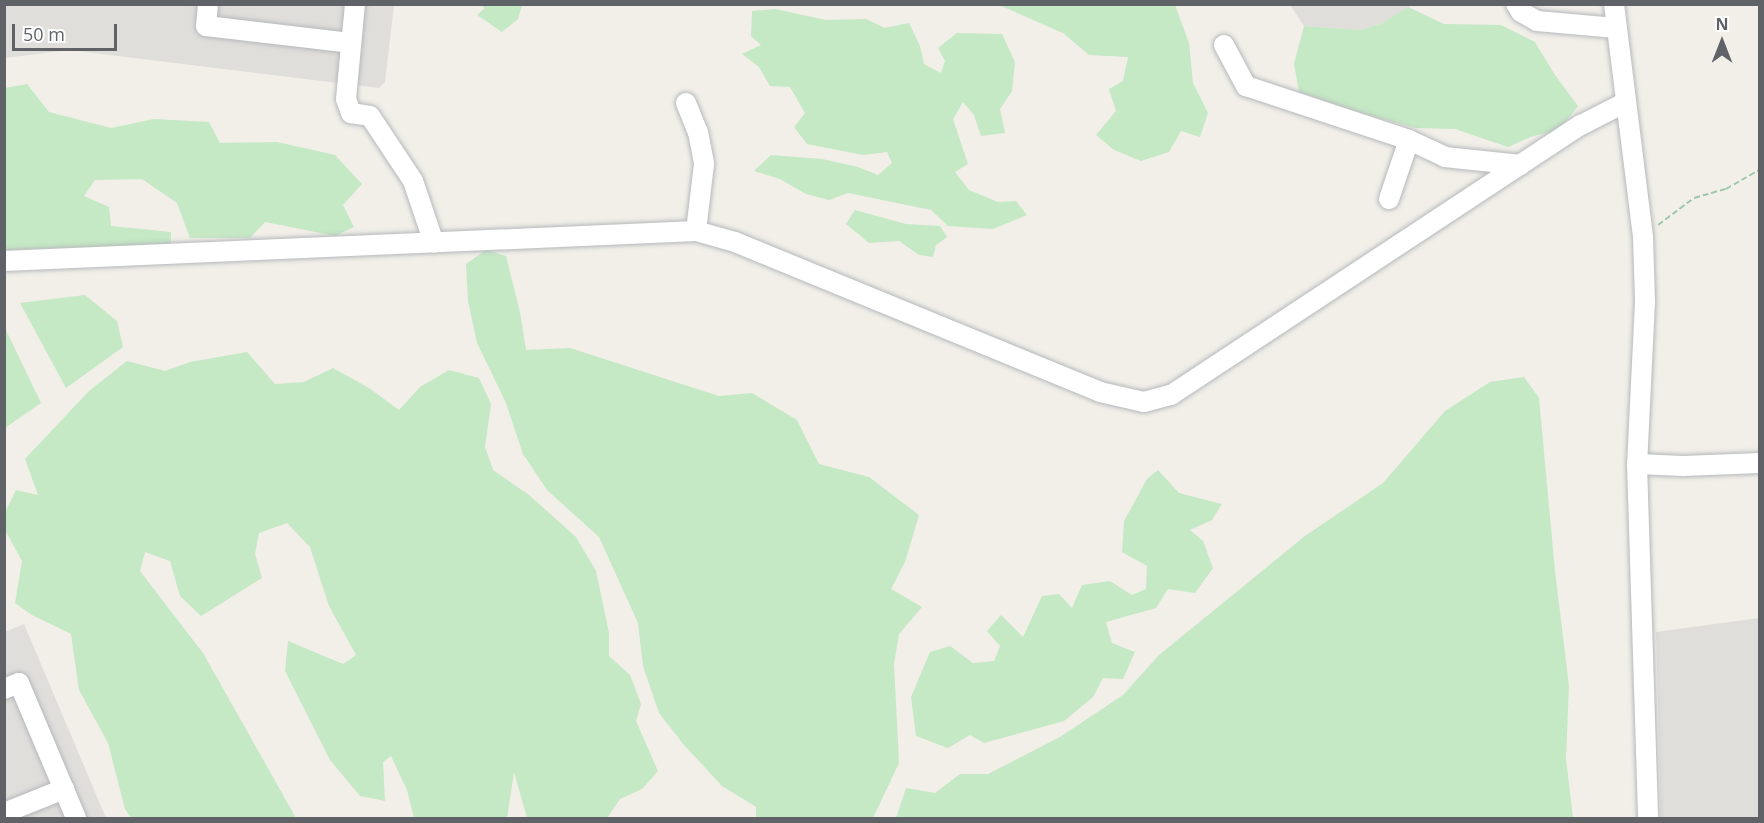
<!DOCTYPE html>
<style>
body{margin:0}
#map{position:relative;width:1764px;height:823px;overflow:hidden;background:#f1efe8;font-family:"Open Sans",sans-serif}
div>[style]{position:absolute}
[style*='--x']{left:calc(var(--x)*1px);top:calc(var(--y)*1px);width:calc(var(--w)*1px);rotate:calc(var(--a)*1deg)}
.industrial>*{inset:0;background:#e0deda}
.green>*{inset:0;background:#c5e8c5}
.path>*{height:2px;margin-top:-1px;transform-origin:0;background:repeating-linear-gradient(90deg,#9cc7a9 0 6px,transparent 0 9px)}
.roads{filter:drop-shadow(0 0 2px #b5b8bc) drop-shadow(0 0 2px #b5b8bc)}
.minor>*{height:20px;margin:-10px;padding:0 10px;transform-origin:10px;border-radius:10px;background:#fff}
span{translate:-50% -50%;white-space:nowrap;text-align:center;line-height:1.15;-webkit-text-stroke:4.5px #fff;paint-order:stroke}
.frame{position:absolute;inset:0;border:6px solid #5f6368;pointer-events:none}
.north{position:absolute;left:1692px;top:12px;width:60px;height:60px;-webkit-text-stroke:4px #fff;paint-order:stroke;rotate:0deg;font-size:16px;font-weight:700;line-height:24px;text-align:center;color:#5f6368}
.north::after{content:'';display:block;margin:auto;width:21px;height:27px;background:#5f6368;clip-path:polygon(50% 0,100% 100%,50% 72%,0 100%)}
.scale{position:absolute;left:12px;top:24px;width:105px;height:27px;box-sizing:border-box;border:3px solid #5f6368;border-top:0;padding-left:8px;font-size:18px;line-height:21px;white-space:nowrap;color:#5f6368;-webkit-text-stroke:4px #fff;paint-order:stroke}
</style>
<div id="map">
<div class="industrial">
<div style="clip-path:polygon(4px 5px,394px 5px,385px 82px,379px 88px,69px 50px,5px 58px)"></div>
<div style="clip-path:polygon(1290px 5px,1412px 5px,1381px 24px,1359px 30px,1304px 26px)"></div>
<div style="clip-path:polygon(1759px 618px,1759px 818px,1661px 818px,1656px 632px)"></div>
<div style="clip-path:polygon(24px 624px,106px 818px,5px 818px,5px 632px)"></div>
</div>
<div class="green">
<div style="clip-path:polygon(481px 5px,522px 5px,518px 19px,502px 32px,477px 15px,485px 8px)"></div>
<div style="clip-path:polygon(999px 5px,1175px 5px,1189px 43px,1193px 83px,1208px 113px,1200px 137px,1181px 131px,1169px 152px,1141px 161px,1114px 150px,1096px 135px,1116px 111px,1109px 89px,1123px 81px,1128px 57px,1089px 55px,1063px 33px)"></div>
<div style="clip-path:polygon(1408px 7px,1444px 24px,1501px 25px,1535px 42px,1555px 75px,1578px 106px,1558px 131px,1533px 136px,1508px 147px,1455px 129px,1415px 128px,1352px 110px,1299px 92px,1294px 64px,1304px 26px,1359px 30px,1381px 24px)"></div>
<div style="clip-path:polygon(775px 9px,826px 20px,866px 19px,885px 28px,909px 23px,920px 46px,924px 64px,941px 73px,945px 61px,938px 48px,957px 33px,1002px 34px,1015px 62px,1012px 91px,1000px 109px,1005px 133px,981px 136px,974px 115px,963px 102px,953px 119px,968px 164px,955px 172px,969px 190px,998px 202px,1016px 201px,1027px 215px,993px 229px,948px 226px,931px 210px,848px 193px,829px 200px,806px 194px,780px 179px,754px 171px,771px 155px,822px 159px,858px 167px,878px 175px,892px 163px,887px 152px,863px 155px,807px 144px,794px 127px,805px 113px,790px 87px,770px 86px,759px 67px,742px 54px,761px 45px,751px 36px,752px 11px)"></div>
<div style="clip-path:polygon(27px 84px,49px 112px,111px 128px,154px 119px,209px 122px,220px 143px,277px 142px,335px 155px,362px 184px,343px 205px,354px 227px,335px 236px,265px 222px,250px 238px,190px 238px,177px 203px,142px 179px,95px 180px,84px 196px,109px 207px,111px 226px,171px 232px,171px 244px,5px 250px,5px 88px)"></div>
<div style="clip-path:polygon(855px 210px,906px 224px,940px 226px,947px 237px,936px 245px,933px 257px,919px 255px,899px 241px,869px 243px,846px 224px)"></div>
<div style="clip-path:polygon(486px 250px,506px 256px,520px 312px,526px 350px,570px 348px,719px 396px,752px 393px,797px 420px,819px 464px,869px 477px,919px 515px,905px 562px,891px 589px,922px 607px,899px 634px,894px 664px,899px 763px,873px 818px,756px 818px,756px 807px,722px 786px,684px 745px,659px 713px,643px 666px,638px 623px,599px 537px,547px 490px,523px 454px,506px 403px,477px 343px,468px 301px,466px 264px)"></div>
<div style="clip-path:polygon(85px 295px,117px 321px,123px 347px,66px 388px,20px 303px)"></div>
<div style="clip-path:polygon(4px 326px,41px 403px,5px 428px,4px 428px)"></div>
<div style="clip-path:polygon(247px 352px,275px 384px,304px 382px,333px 368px,369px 388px,399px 410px,420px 387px,449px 370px,479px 378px,491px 404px,485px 447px,493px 470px,529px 495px,576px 537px,596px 571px,609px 633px,609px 656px,630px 675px,641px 704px,636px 721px,658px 771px,642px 789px,620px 799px,607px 818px,527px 818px,514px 772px,507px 818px,414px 818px,407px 790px,391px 756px,383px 762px,385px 801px,360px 796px,330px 760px,285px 671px,288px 641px,343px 664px,356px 655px,329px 606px,310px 547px,287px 523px,259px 533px,255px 554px,262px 578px,201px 616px,180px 596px,170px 561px,145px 552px,140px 571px,203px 653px,296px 818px,131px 818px,125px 809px,108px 743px,79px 690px,71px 634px,32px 615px,15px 603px,22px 561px,5px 530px,5px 512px,16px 490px,38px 495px,25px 459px,89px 391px,127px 361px,165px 371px,190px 362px)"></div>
<div style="clip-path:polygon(1524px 377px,1539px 398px,1555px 571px,1569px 686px,1566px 759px,1573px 818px,896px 818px,906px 788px,935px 793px,960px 774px,988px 774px,1060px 737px,1123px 695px,1159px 655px,1305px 536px,1383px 483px,1445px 411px,1490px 382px)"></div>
<div style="clip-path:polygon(1158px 470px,1179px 493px,1222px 504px,1212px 520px,1190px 530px,1203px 541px,1213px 568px,1195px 593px,1168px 589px,1156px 608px,1106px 622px,1112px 643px,1135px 652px,1123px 679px,1103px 678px,1093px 697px,1064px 721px,984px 743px,970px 735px,948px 748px,916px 736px,911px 697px,930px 652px,950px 646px,973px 663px,994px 661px,1000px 646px,987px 631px,1001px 615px,1023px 637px,1042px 596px,1059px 594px,1072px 608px,1082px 585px,1110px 581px,1132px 595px,1146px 589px,1147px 566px,1122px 552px,1124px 521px,1147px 479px)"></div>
</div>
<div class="path">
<div style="--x:1658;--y:225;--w:45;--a:-36.9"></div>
<div style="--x:1694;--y:198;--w:33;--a:-16"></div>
<div style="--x:1726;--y:189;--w:39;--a:-30"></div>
</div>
<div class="roads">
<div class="minor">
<div style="--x:208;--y:4;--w:22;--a:95"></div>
<div style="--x:206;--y:26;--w:145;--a:6.7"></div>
<div style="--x:355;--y:4;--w:95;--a:95.4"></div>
<div style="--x:346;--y:99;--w:15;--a:70"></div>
<div style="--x:351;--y:113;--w:19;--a:9"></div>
<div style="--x:370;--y:116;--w:78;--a:56.5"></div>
<div style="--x:413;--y:181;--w:65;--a:71.3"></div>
<div style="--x:1516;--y:4;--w:9;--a:58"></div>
<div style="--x:1521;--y:12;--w:18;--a:29"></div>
<div style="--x:1537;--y:21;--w:79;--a:5.1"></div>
<div style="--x:1614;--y:4;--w:235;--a:82.9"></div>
<div style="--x:1643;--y:237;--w:65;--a:88.2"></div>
<div style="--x:1645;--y:302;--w:162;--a:92.8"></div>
<div style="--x:1637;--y:464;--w:354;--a:88.2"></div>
<div style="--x:1224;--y:45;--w:47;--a:61.8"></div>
<div style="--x:1246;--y:86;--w:172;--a:18.3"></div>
<div style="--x:686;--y:103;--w:31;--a:68"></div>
<div style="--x:698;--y:132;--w:33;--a:79"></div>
<div style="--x:704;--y:164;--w:67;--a:96.8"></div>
<div style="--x:1389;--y:199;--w:62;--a:-71.3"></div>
<div style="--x:1409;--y:140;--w:40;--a:25"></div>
<div style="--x:1445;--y:157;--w:76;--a:6"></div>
<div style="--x:4;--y:261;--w:693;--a:-2.48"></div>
<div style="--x:696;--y:231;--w:41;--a:15.8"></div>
<div style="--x:735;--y:242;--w:395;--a:22.3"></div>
<div style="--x:1100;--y:392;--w:45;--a:12.8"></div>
<div style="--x:1144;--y:402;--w:28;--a:-15"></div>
<div style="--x:1171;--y:395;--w:491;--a:-33.4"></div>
<div style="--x:1581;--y:125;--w:48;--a:-27.1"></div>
<div style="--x:1637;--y:464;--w:46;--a:2.5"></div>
<div style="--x:1683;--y:466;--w:77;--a:-2.2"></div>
<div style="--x:4;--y:689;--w:16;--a:-22"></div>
<div style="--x:19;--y:683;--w:147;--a:67.1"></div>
<div style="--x:4;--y:813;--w:65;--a:-21.8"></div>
</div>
</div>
<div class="frame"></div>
<div class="north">N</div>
<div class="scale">50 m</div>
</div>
